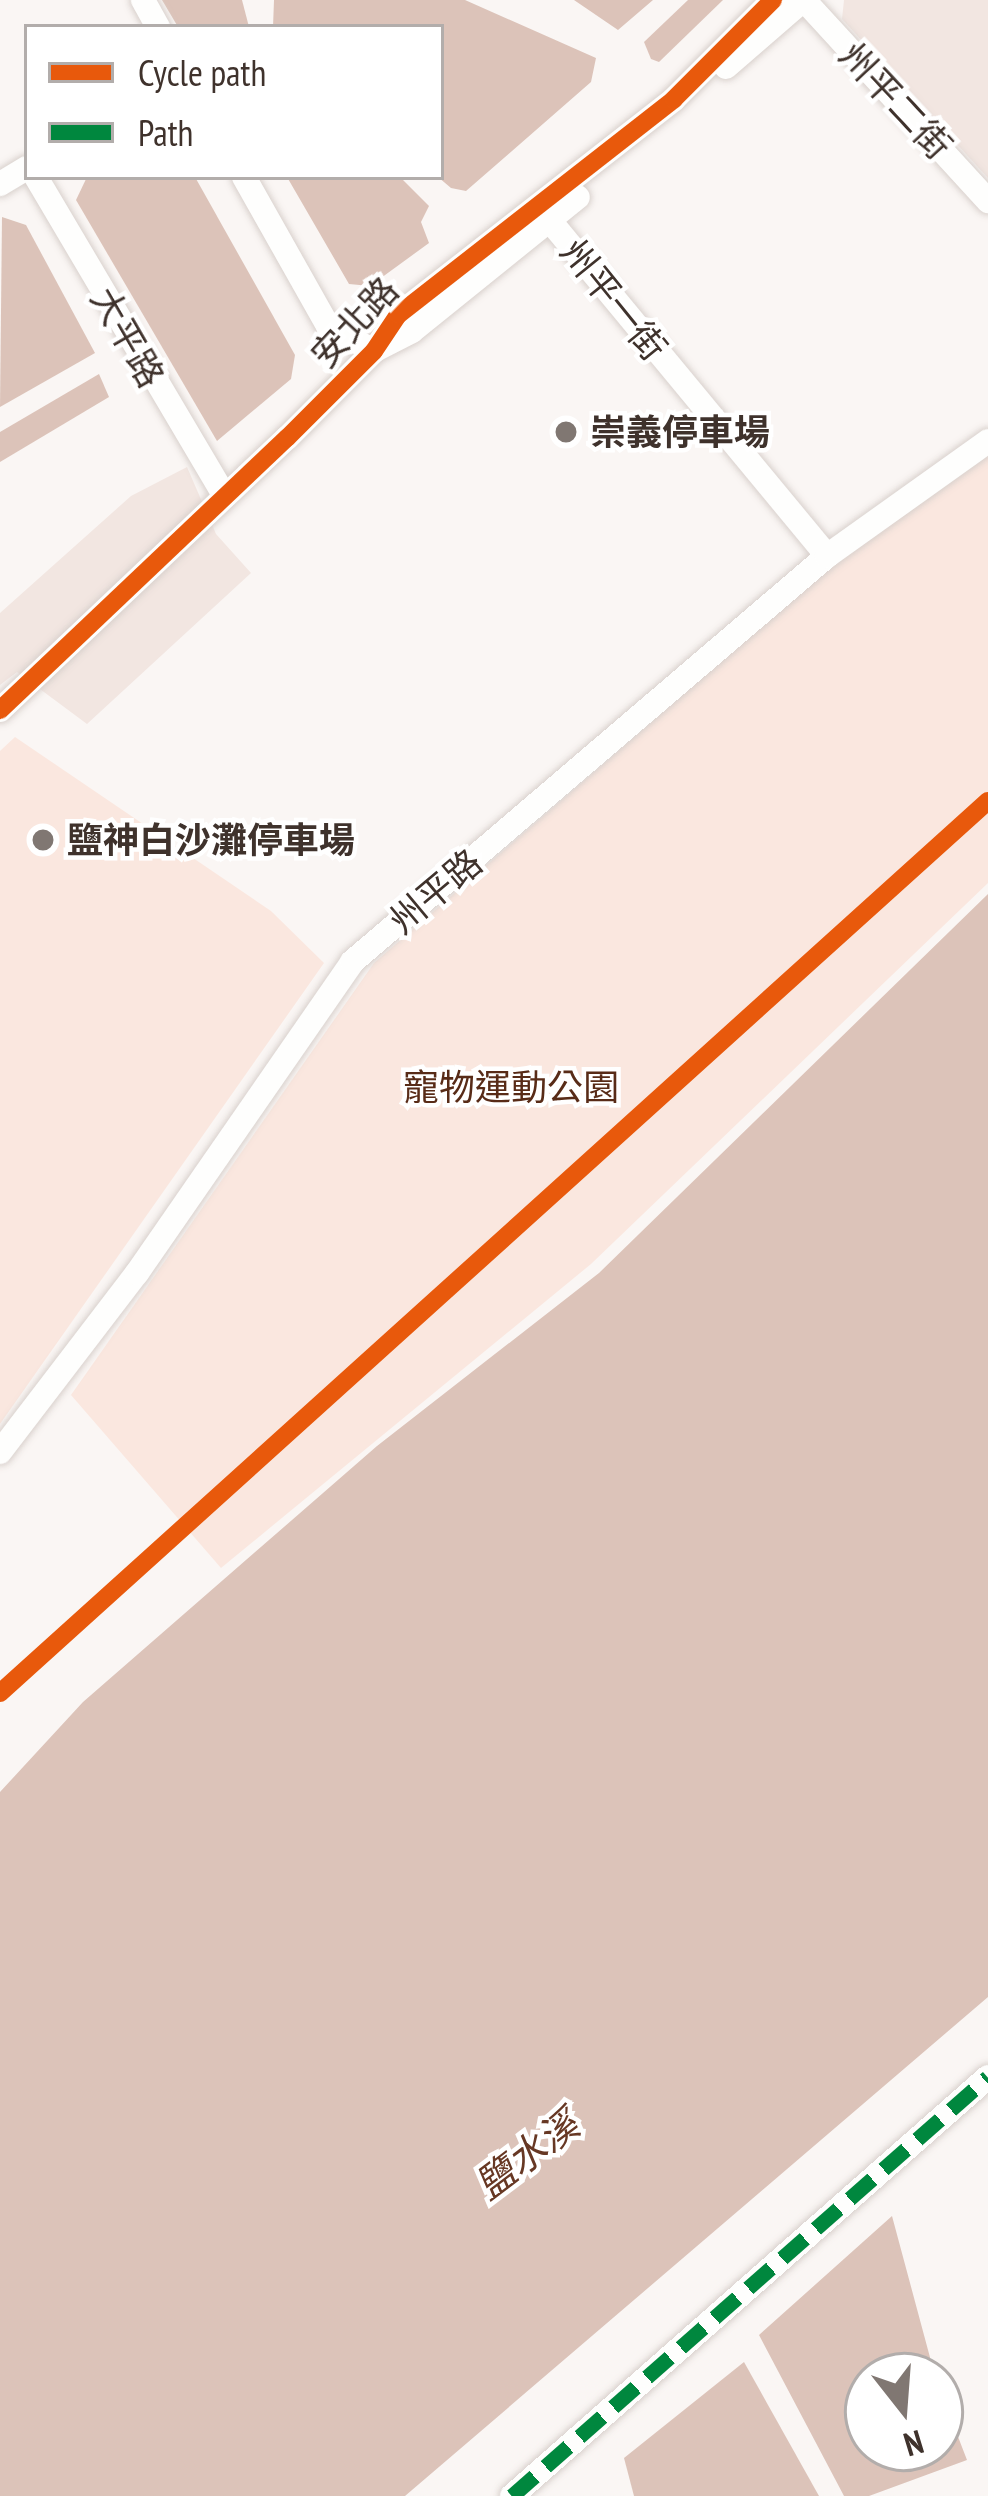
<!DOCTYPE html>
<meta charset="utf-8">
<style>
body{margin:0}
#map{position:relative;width:988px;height:2496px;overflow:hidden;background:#faf6f4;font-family:"PT Sans Narrow","Noto Sans TC",sans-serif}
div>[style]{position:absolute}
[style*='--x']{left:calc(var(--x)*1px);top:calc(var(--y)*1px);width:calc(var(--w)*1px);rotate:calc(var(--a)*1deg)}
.built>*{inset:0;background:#f2e6e1}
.green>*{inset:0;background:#fae7df}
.water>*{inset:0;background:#dcc3b9}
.roads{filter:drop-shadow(0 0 3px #d9d1cd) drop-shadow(0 0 3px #d9d1cd)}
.minor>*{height:24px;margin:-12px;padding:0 12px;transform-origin:12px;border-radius:12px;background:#fefefd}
.quiet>*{height:15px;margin-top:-7.5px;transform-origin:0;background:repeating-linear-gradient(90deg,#00873e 0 30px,transparent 0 45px)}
.cycleway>*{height:18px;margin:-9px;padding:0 9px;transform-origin:9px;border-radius:9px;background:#e8590c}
.dots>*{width:33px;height:33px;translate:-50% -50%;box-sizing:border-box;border:6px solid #fff;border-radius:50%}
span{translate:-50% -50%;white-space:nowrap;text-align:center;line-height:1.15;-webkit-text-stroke:9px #fff;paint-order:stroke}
.street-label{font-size:36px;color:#3f322c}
.poi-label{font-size:36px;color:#3f322c;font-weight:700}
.left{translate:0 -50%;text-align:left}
.park-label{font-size:36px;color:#582b17}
.water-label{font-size:39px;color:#673824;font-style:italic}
.legend{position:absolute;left:24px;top:24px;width:420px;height:156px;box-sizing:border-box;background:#fff;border:3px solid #b2adab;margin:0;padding:15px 21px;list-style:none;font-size:36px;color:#3f322c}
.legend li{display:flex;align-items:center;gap:24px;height:60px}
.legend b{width:60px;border:3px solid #b2adab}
.north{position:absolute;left:844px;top:2352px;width:120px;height:120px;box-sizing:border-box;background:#fff;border:3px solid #b2adab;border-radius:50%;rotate:163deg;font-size:33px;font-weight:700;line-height:48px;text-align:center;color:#3f322c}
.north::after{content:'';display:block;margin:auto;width:42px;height:54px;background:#807772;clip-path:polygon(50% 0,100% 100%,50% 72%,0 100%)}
</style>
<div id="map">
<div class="built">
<div style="clip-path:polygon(844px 0,988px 0,988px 178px,842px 19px)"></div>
<div style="clip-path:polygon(187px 467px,216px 534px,251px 573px,87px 724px,17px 672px,0 685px,0 613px,131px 496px)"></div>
</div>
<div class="green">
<div style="clip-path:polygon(988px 456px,988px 883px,591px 1264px,221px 1568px,71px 1395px,374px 963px,833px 565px)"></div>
<div style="clip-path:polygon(15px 737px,271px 911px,324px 963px,0 1424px,0 751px)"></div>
</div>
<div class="water">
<div style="clip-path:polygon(162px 0,242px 0,249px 27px,178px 27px)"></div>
<div style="clip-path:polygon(274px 0,465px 0,596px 58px,591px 82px,466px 191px,451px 188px,438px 177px,441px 27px,273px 27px)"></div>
<div style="clip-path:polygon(551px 0,653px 0,618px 30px,574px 0)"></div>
<div style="clip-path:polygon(688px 0,723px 0,659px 62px,651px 59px,644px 42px)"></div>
<div style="clip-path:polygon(87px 177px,195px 177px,295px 355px,291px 379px,217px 441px,76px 200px)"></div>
<div style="clip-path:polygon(287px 177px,400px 177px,429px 206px,421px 222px,429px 243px,370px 286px,349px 284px)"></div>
<div style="clip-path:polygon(2px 217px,26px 225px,95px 353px,0 407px)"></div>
<div style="clip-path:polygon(99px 374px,109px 397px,0 462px,0 432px)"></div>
<div style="clip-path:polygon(988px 894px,988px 1997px,405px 2496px,0 2496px,0 1792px,83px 1702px,377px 1446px,599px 1273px)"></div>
<div style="clip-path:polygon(892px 2216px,935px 2376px,868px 2376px,868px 2448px,940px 2448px,940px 2390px,967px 2460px,869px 2496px,844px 2496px,759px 2335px)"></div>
<div style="clip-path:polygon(744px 2362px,819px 2496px,634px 2496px,624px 2458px)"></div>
</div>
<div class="roads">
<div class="minor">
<div style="--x:143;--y:0;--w:31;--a:61"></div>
<div style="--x:804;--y:0;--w:273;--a:47.5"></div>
<div style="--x:726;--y:67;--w:102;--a:-41"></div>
<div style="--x:36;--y:177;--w:369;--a:59.4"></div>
<div style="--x:244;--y:177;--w:171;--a:60.6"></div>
<div style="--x:328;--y:326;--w:52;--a:28.5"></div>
<div style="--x:0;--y:184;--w:31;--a:-31"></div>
<div style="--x:541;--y:210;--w:449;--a:50.4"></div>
<div style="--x:377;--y:349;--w:39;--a:-27"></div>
<div style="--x:412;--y:331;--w:213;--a:-38.9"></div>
<div style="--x:0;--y:710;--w:395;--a:-43.5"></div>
<div style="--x:287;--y:438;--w:123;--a:-45"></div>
<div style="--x:374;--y:351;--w:43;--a:-56.3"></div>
<div style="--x:398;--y:315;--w:350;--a:-38"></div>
<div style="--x:674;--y:99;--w:140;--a:-45"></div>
<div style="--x:0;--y:1452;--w:225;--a:-52.6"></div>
<div style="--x:137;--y:1273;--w:378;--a:-55.3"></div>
<div style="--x:352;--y:962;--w:625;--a:-40.52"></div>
<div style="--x:827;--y:556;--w:198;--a:-35.5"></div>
<div style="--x:512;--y:2496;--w:634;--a:-41.36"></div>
</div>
</div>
<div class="quiet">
<div style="--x:512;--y:2496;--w:634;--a:-41.36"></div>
</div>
<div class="cycleway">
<div style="--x:0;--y:710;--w:395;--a:-43.5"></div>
<div style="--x:287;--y:438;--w:123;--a:-45"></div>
<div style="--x:374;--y:351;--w:43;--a:-56.3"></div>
<div style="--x:398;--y:315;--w:350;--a:-38"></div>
<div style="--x:674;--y:99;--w:140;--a:-45"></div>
<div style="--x:0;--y:1693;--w:1331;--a:-42.08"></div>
</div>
<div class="dots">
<div style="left:566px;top:432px;background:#807772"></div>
<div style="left:43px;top:840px;background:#807772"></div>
</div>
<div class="street-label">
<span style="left:896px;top:100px;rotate:47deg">州平二街</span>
<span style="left:614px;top:299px;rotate:51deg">州平一街</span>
<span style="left:354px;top:322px;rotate:-47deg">安北路</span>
<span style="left:128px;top:337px;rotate:60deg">大平路</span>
<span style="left:435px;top:891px;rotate:-40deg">州平路</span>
</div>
<div class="poi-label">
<span class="left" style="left:590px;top:432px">崇義停車場</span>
<span class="left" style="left:67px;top:840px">鹽神白沙灘停車場</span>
</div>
<div class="park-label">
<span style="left:511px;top:1087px">寵物運動公園</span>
</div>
<div class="water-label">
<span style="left:527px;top:2155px;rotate:-37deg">鹽水溪</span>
</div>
<ul class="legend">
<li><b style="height:15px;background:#e8590c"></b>Cycle path</li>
<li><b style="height:15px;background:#00873e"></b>Path</li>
</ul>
<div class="north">N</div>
</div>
